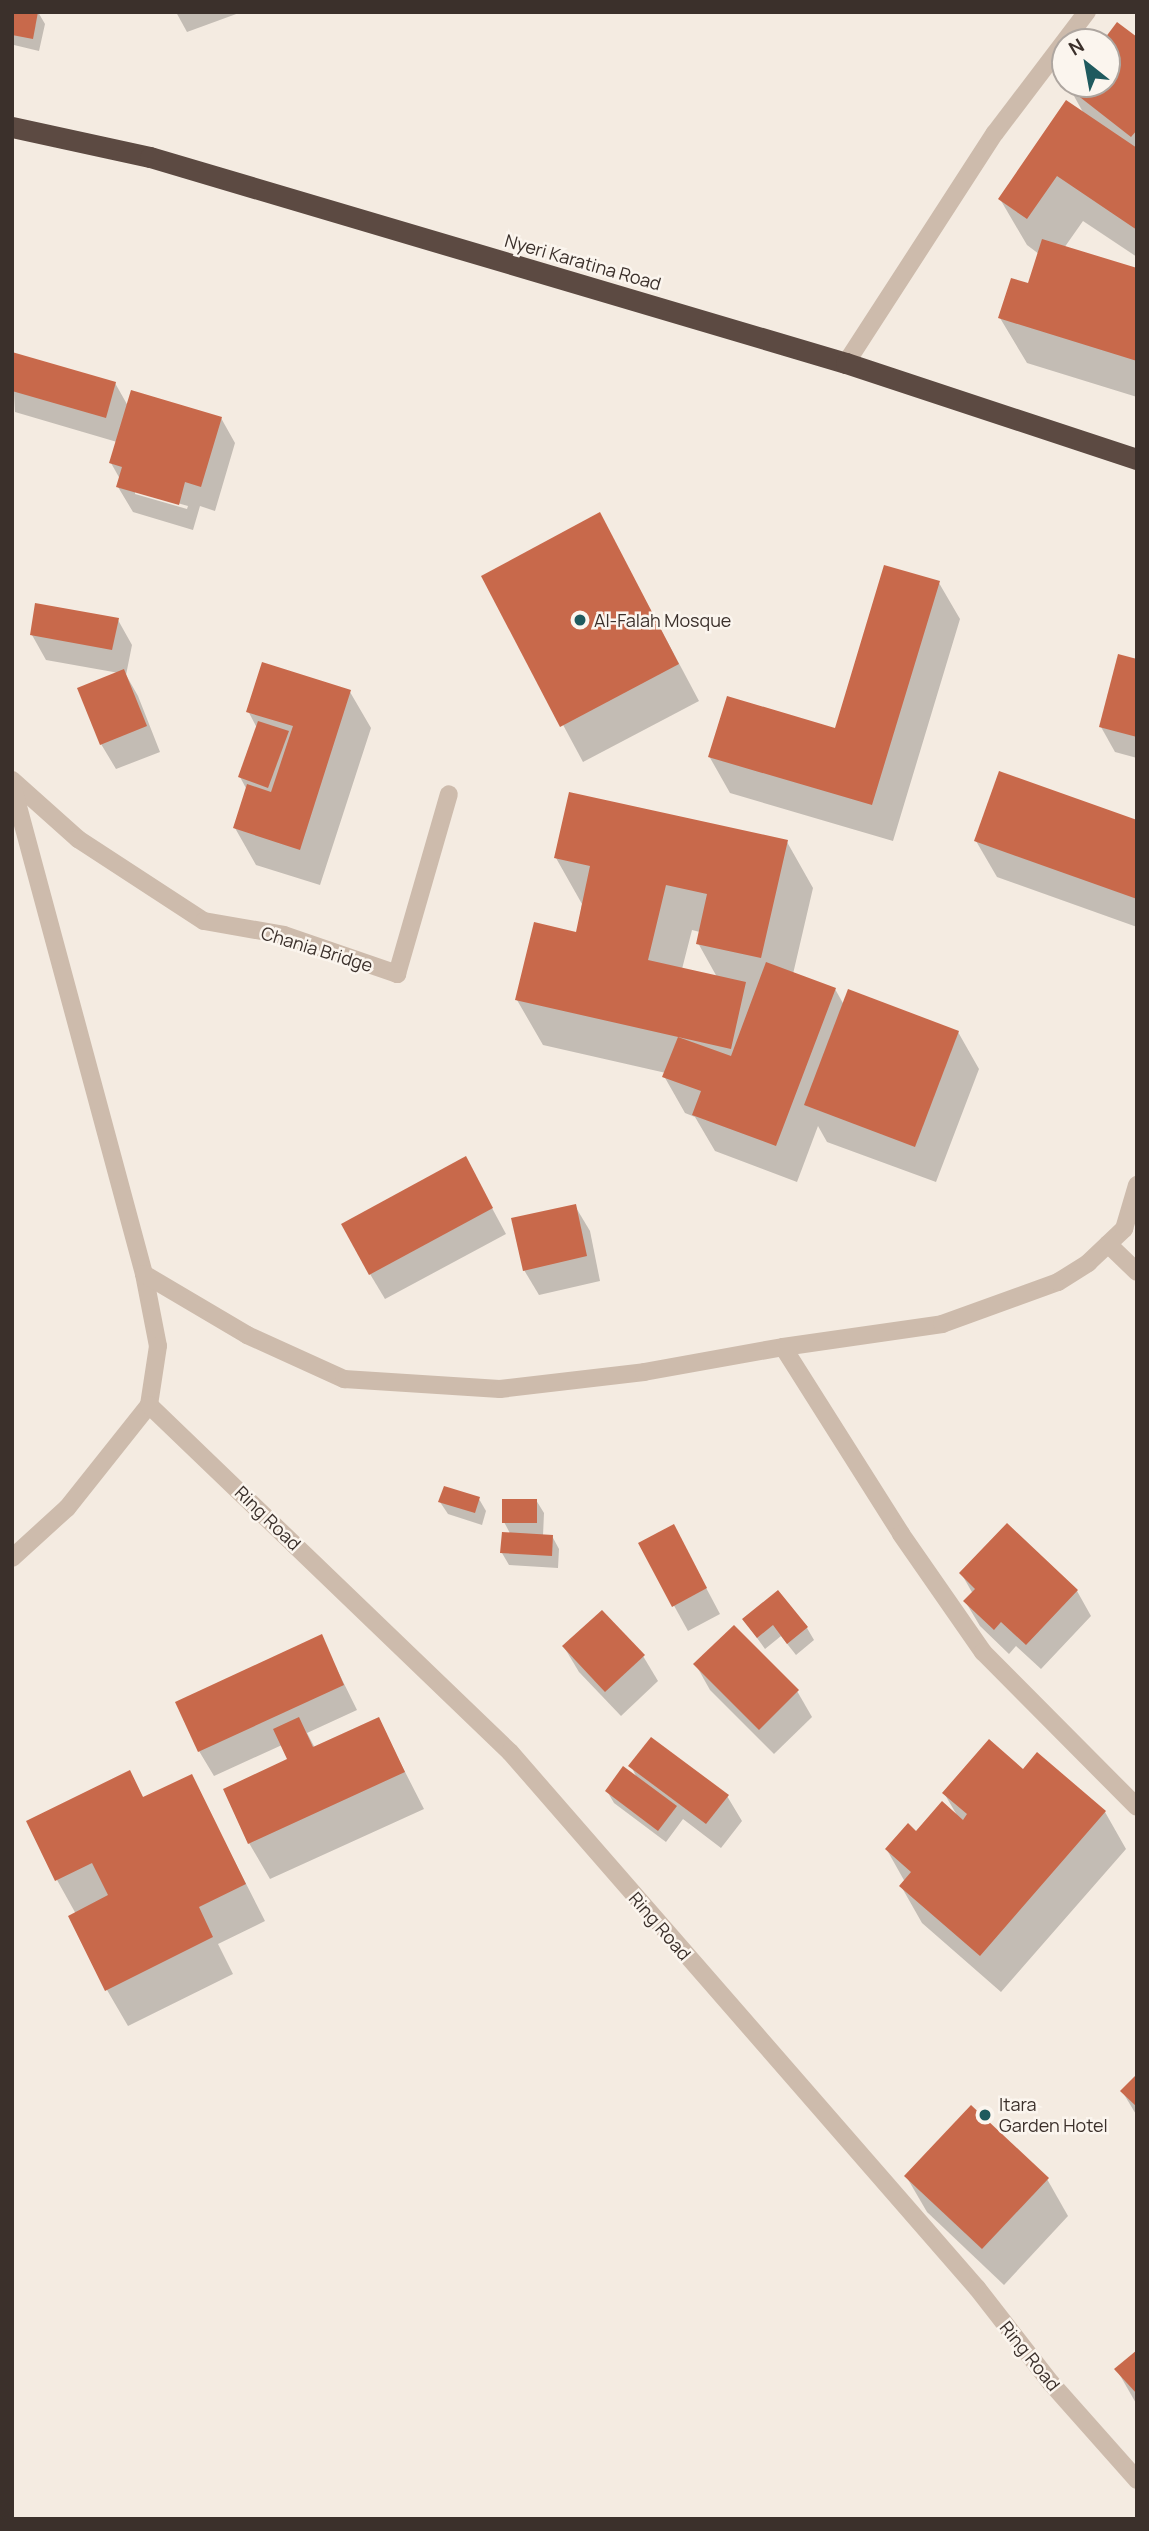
<!DOCTYPE html>
<style>
body{margin:0}
#map{position:relative;width:1149px;height:2531px;overflow:hidden;background:#f4ebe1;font-family:Manrope,sans-serif}
div>[style]{position:absolute}
[style*='--x']{left:calc(var(--x)*1px);top:calc(var(--y)*1px);width:calc(var(--w)*1px);rotate:calc(var(--a)*1deg)}
.shadow>*{inset:0;background:#0003}
.building>*{inset:0;background:#c8694b}
.lane>*{height:18px;margin:-9px;padding:0 9px;transform-origin:9px;border-radius:9px;background:#cdbbac}
.street>*{height:18px;margin:-9px;padding:0 9px;transform-origin:9px;border-radius:9px;background:#cdbbac}
.highway>*{height:21px;margin:-10.5px;padding:0 10.5px;transform-origin:10.5px;border-radius:10.5px;background:#5c4a42}
.dots>*{width:19px;height:19px;translate:-50% -50%;box-sizing:border-box;border:4px solid #fbf5ee;border-radius:50%}
span{translate:-50% -50%;white-space:nowrap;text-align:center;line-height:1.15;-webkit-text-stroke:5px #fbf5ee;paint-order:stroke}
.street-label{font-size:18px;color:#3b302b}
.poi-label{font-size:18px;color:#3b302b}
.left{translate:0 -50%;text-align:left}
.frame{position:absolute;inset:0;border:14px solid #3b302b;pointer-events:none}
.north{position:absolute;left:1051px;top:28px;width:70px;height:70px;box-sizing:border-box;background:#fbf5ee;border:2px solid #aea6a0;border-radius:50%;rotate:329deg;font-size:19px;font-weight:700;line-height:28px;text-align:center;color:#3b302b}
.north::after{content:'';display:block;margin:auto;width:24px;height:32px;background:#1f5a5e;clip-path:polygon(50% 0,100% 100%,50% 72%,0 100%)}
</style>
<div id="map">
<div class="shadow">
<div style="clip-path:polygon(12px 12px,38px 12px,45px 24px,39px 51px,14px 45px,12px 52px)"></div>
<div style="clip-path:polygon(176px 12px,238px 12px,239px 13px,187px 32px)"></div>
<div style="clip-path:polygon(1137px 39px,1137px 257px,1083px 221px,1064px 248px,1137px 270px,1137px 397px,1027px 363px,1000px 318px,1029px 285px,1039px 254px,1027px 245px,1000px 199px,1084px 114px,1069px 87px,1071px 84px,1107px 84px,1107px 42px,1104px 42px)"></div>
<div style="clip-path:polygon(evenodd,12px 354px,115px 383px,128px 406px,221px 418px,235px 443px,215px 511px,200px 506px,193px 530px,133px 512px,118px 487px,120px 479px,111px 463px,117px 442px,15px 412px,12px 354px,135px 491px,188px 506px,187px 509px,135px 494px,135px 491px)"></div>
<div style="clip-path:polygon(600px 515px,699px 701px,583px 762px,483px 576px)"></div>
<div style="clip-path:polygon(939px 583px,960px 619px,893px 841px,730px 793px,709px 756px,836px 730px)"></div>
<div style="clip-path:polygon(118px 620px,132px 645px,126px 675px,138px 696px,160px 752px,116px 769px,101px 744px,119px 673px,46px 660px,32px 635px)"></div>
<div style="clip-path:polygon(1137px 661px,1137px 758px,1115px 752px,1101px 727px)"></div>
<div style="clip-path:polygon(350px 692px,371px 728px,320px 885px,256px 865px,235px 828px,247px 790px,240px 777px,257px 728px,248px 711px)"></div>
<div style="clip-path:polygon(1137px 822px,1137px 927px,997px 877px,976px 841px)"></div>
<div style="clip-path:polygon(evenodd,787px 842px,813px 888px,793px 974px,835px 989px,844px 1005px,958px 1032px,979px 1069px,936px 1182px,827px 1142px,818px 1126px,797px 1182px,715px 1151px,695px 1117px,685px 1113px,664px 1076px,666px 1073px,543px 1045px,517px 1000px,577px 934px,582px 904px,556px 858px,787px 842px,692px 930px,700px 932px,698px 943px,717px 977px,682px 969px,692px 930px)"></div>
<div style="clip-path:polygon(479px 1184px,506px 1234px,385px 1299px,370px 1274px)"></div>
<div style="clip-path:polygon(575px 1206px,590px 1231px,600px 1281px,539px 1295px,524px 1270px)"></div>
<div style="clip-path:polygon(479px 1499px,486px 1511px,482px 1525px,448px 1514px,440px 1502px)"></div>
<div style="clip-path:polygon(536px 1500px,544px 1513px,543px 1536px,552px 1536px,559px 1549px,558px 1568px,509px 1565px,502px 1553px,511px 1535px,504px 1522px)"></div>
<div style="clip-path:polygon(640px 1544px,687px 1552px,720px 1614px,688px 1631px)"></div>
<div style="clip-path:polygon(961px 1573px,1077px 1591px,1091px 1616px,1041px 1669px,1016px 1646px,1009px 1654px,980px 1626px,965px 1601px,973px 1594px)"></div>
<div style="clip-path:polygon(744px 1620px,807px 1628px,814px 1640px,796px 1655px,781px 1636px,765px 1649px)"></div>
<div style="clip-path:polygon(321px 1637px,357px 1710px,307px 1733px,315px 1748px,378px 1719px,424px 1809px,270px 1879px,249px 1843px,289px 1760px,282px 1745px,214px 1776px,199px 1751px)"></div>
<div style="clip-path:polygon(564px 1647px,643px 1656px,658px 1681px,621px 1716px,579px 1672px)"></div>
<div style="clip-path:polygon(696px 1665px,797px 1691px,812px 1717px,774px 1754px,710px 1690px)"></div>
<div style="clip-path:polygon(1038px 1755px,1105px 1812px,1126px 1849px,1001px 1992px,922px 1923px,901px 1886px,905px 1882px,887px 1850px,916px 1833px,958px 1817px,944px 1793px,1024px 1771px)"></div>
<div style="clip-path:polygon(631px 1766px,727px 1796px,742px 1821px,721px 1848px,683px 1819px,666px 1842px,614px 1803px,607px 1791px,638px 1780px)"></div>
<div style="clip-path:polygon(129px 1772px,144px 1799px,191px 1776px,265px 1921px,218px 1944px,233px 1974px,128px 2026px,107px 1990px,76px 1914px,57px 1880px)"></div>
<div style="clip-path:polygon(1137px 2076px,1137px 2116px,1122px 2091px)"></div>
<div style="clip-path:polygon(906px 2176px,1047px 2179px,1068px 2216px,1004px 2285px,927px 2212px)"></div>
<div style="clip-path:polygon(1137px 2352px,1137px 2405px,1117px 2370px)"></div>
</div>
<div class="building">
<div style="clip-path:polygon(12px 12px,38px 12px,33px 39px,12px 35px)"></div>
<div style="clip-path:polygon(1117px 22px,1137px 37px,1137px 130px,1131px 137px,1067px 87px,1069px 84px,1107px 84px,1107px 42px,1102px 42px)"></div>
<div style="clip-path:polygon(1066px 100px,1137px 148px,1137px 230px,1057px 176px,1027px 219px,998px 199px)"></div>
<div style="clip-path:polygon(1042px 239px,1137px 268px,1137px 361px,998px 318px,1011px 278px,1028px 283px)"></div>
<div style="clip-path:polygon(12px 352px,116px 382px,106px 418px,12px 391px)"></div>
<div style="clip-path:polygon(131px 390px,222px 417px,201px 487px,185px 482px,179px 505px,116px 487px,122px 467px,109px 463px)"></div>
<div style="clip-path:polygon(600px 512px,679px 664px,560px 727px,481px 576px)"></div>
<div style="clip-path:polygon(884px 565px,940px 581px,872px 805px,708px 757px,727px 696px,835px 728px)"></div>
<div style="clip-path:polygon(35px 603px,119px 618px,112px 650px,30px 635px)"></div>
<div style="clip-path:polygon(1118px 654px,1137px 659px,1137px 737px,1099px 727px)"></div>
<div style="clip-path:polygon(262px 662px,351px 690px,300px 850px,233px 828px,247px 784px,271px 792px,293px 726px,246px 712px)"></div>
<div style="clip-path:polygon(124px 669px,147px 726px,100px 745px,77px 688px)"></div>
<div style="clip-path:polygon(258px 721px,289px 731px,268px 788px,238px 777px)"></div>
<div style="clip-path:polygon(999px 771px,1137px 820px,1137px 899px,974px 841px)"></div>
<div style="clip-path:polygon(569px 792px,788px 840px,761px 958px,696px 944px,707px 894px,666px 885px,648px 960px,746px 982px,731px 1049px,515px 1000px,534px 922px,576px 932px,590px 866px,554px 858px)"></div>
<div style="clip-path:polygon(766px 962px,836px 988px,776px 1146px,692px 1115px,701px 1091px,662px 1077px,678px 1037px,731px 1056px)"></div>
<div style="clip-path:polygon(848px 989px,959px 1031px,915px 1147px,804px 1105px)"></div>
<div style="clip-path:polygon(466px 1156px,493px 1208px,369px 1275px,341px 1224px)"></div>
<div style="clip-path:polygon(576px 1204px,587px 1256px,523px 1271px,511px 1218px)"></div>
<div style="clip-path:polygon(444px 1486px,480px 1497px,475px 1513px,438px 1502px)"></div>
<div style="clip-path:polygon(502px 1499px,537px 1499px,537px 1523px,502px 1523px)"></div>
<div style="clip-path:polygon(1007px 1523px,1078px 1590px,1026px 1645px,1001px 1622px,994px 1630px,963px 1601px,975px 1589px,959px 1573px)"></div>
<div style="clip-path:polygon(674px 1524px,707px 1588px,672px 1607px,638px 1543px)"></div>
<div style="clip-path:polygon(502px 1532px,553px 1535px,552px 1556px,500px 1553px)"></div>
<div style="clip-path:polygon(778px 1590px,808px 1627px,787px 1644px,773px 1625px,757px 1638px,742px 1619px)"></div>
<div style="clip-path:polygon(602px 1610px,645px 1655px,605px 1692px,562px 1646px)"></div>
<div style="clip-path:polygon(734px 1625px,799px 1690px,759px 1730px,693px 1664px)"></div>
<div style="clip-path:polygon(322px 1634px,344px 1685px,198px 1752px,175px 1702px)"></div>
<div style="clip-path:polygon(299px 1717px,313px 1747px,379px 1717px,405px 1772px,248px 1844px,223px 1789px,287px 1759px,273px 1729px)"></div>
<div style="clip-path:polygon(651px 1737px,729px 1795px,706px 1824px,628px 1766px)"></div>
<div style="clip-path:polygon(989px 1739px,1023px 1769px,1037px 1752px,1106px 1811px,980px 1956px,899px 1886px,911px 1872px,885px 1849px,908px 1823px,916px 1831px,942px 1801px,963px 1820px,967px 1814px,942px 1793px)"></div>
<div style="clip-path:polygon(623px 1766px,677px 1806px,658px 1831px,605px 1791px)"></div>
<div style="clip-path:polygon(130px 1770px,143px 1797px,192px 1774px,246px 1884px,199px 1907px,213px 1937px,105px 1991px,68px 1916px,108px 1895px,92px 1863px,55px 1881px,26px 1821px)"></div>
<div style="clip-path:polygon(1137px 2074px,1137px 2107px,1120px 2091px)"></div>
<div style="clip-path:polygon(971px 2105px,1049px 2178px,982px 2249px,904px 2176px)"></div>
<div style="clip-path:polygon(1137px 2350px,1137px 2394px,1114px 2369px)"></div>
</div>
<div class="lane">
<div style="--x:12;--y:780;--w:89;--a:41.8"></div>
<div style="--x:78;--y:839;--w:150;--a:33.1"></div>
<div style="--x:204;--y:921;--w:81;--a:9.9"></div>
<div style="--x:284;--y:935;--w:120;--a:19"></div>
<div style="--x:397;--y:974;--w:187;--a:-73.9"></div>
</div>
<div class="street">
<div style="--x:846;--y:363;--w:274;--a:-57.1"></div>
<div style="--x:995;--y:133;--w:152;--a:-52.8"></div>
<div style="--x:12;--y:784;--w:507;--a:74.92"></div>
<div style="--x:144;--y:1274;--w:73;--a:79"></div>
<div style="--x:158;--y:1346;--w:60;--a:98.7"></div>
<div style="--x:149;--y:1405;--w:132;--a:128.5"></div>
<div style="--x:67;--y:1508;--w:74;--a:137.7"></div>
<div style="--x:1108;--y:1244;--w:40;--a:44"></div>
<div style="--x:144;--y:1274;--w:120;--a:30.6"></div>
<div style="--x:247;--y:1335;--w:107;--a:24.4"></div>
<div style="--x:344;--y:1379;--w:156;--a:3.7"></div>
<div style="--x:500;--y:1389;--w:145;--a:-6.7"></div>
<div style="--x:644;--y:1372;--w:141;--a:-10.2"></div>
<div style="--x:783;--y:1347;--w:161;--a:-8.2"></div>
<div style="--x:942;--y:1324;--w:123;--a:-19.9"></div>
<div style="--x:1058;--y:1282;--w:36;--a:-32"></div>
<div style="--x:1088;--y:1263;--w:50;--a:-43.4"></div>
<div style="--x:1124;--y:1229;--w:46;--a:-73.5"></div>
<div style="--x:783;--y:1347;--w:221;--a:57.7"></div>
<div style="--x:901;--y:1534;--w:144;--a:55.2"></div>
<div style="--x:983;--y:1652;--w:218;--a:45.2"></div>
<div style="--x:149;--y:1405;--w:501;--a:43.87"></div>
<div style="--x:510;--y:1752;--w:711;--a:48.94"></div>
<div style="--x:977;--y:2288;--w:120;--a:52.1"></div>
<div style="--x:1051;--y:2383;--w:130;--a:48.4"></div>
</div>
<div class="highway">
<div style="--x:12;--y:127;--w:141;--a:12.3"></div>
<div style="--x:150;--y:157;--w:726;--a:16.49"></div>
<div style="--x:846;--y:363;--w:306;--a:18.3"></div>
</div>
<div class="dots">
<div style="left:580px;top:620px;background:#1f5a5e"></div>
<div style="left:985px;top:2115px;background:#1f5a5e"></div>
</div>
<div class="street-label">
<span style="left:583px;top:262px;rotate:16deg">Nyeri Karatina Road</span>
<span style="left:317px;top:949px;rotate:17deg">Chania Bridge</span>
<span style="left:268px;top:1518px;rotate:44deg">Ring Road</span>
<span style="left:660px;top:1926px;rotate:49deg">Ring Road</span>
<span style="left:1030px;top:2356px;rotate:51deg">Ring Road</span>
</div>
<div class="poi-label">
<span class="left" style="left:594px;top:620px">Al-Falah Mosque</span>
<span class="left" style="left:999px;top:2115px">Itara<br>Garden Hotel</span>
</div>
<div class="frame"></div>
<div class="north">N</div>
</div>
